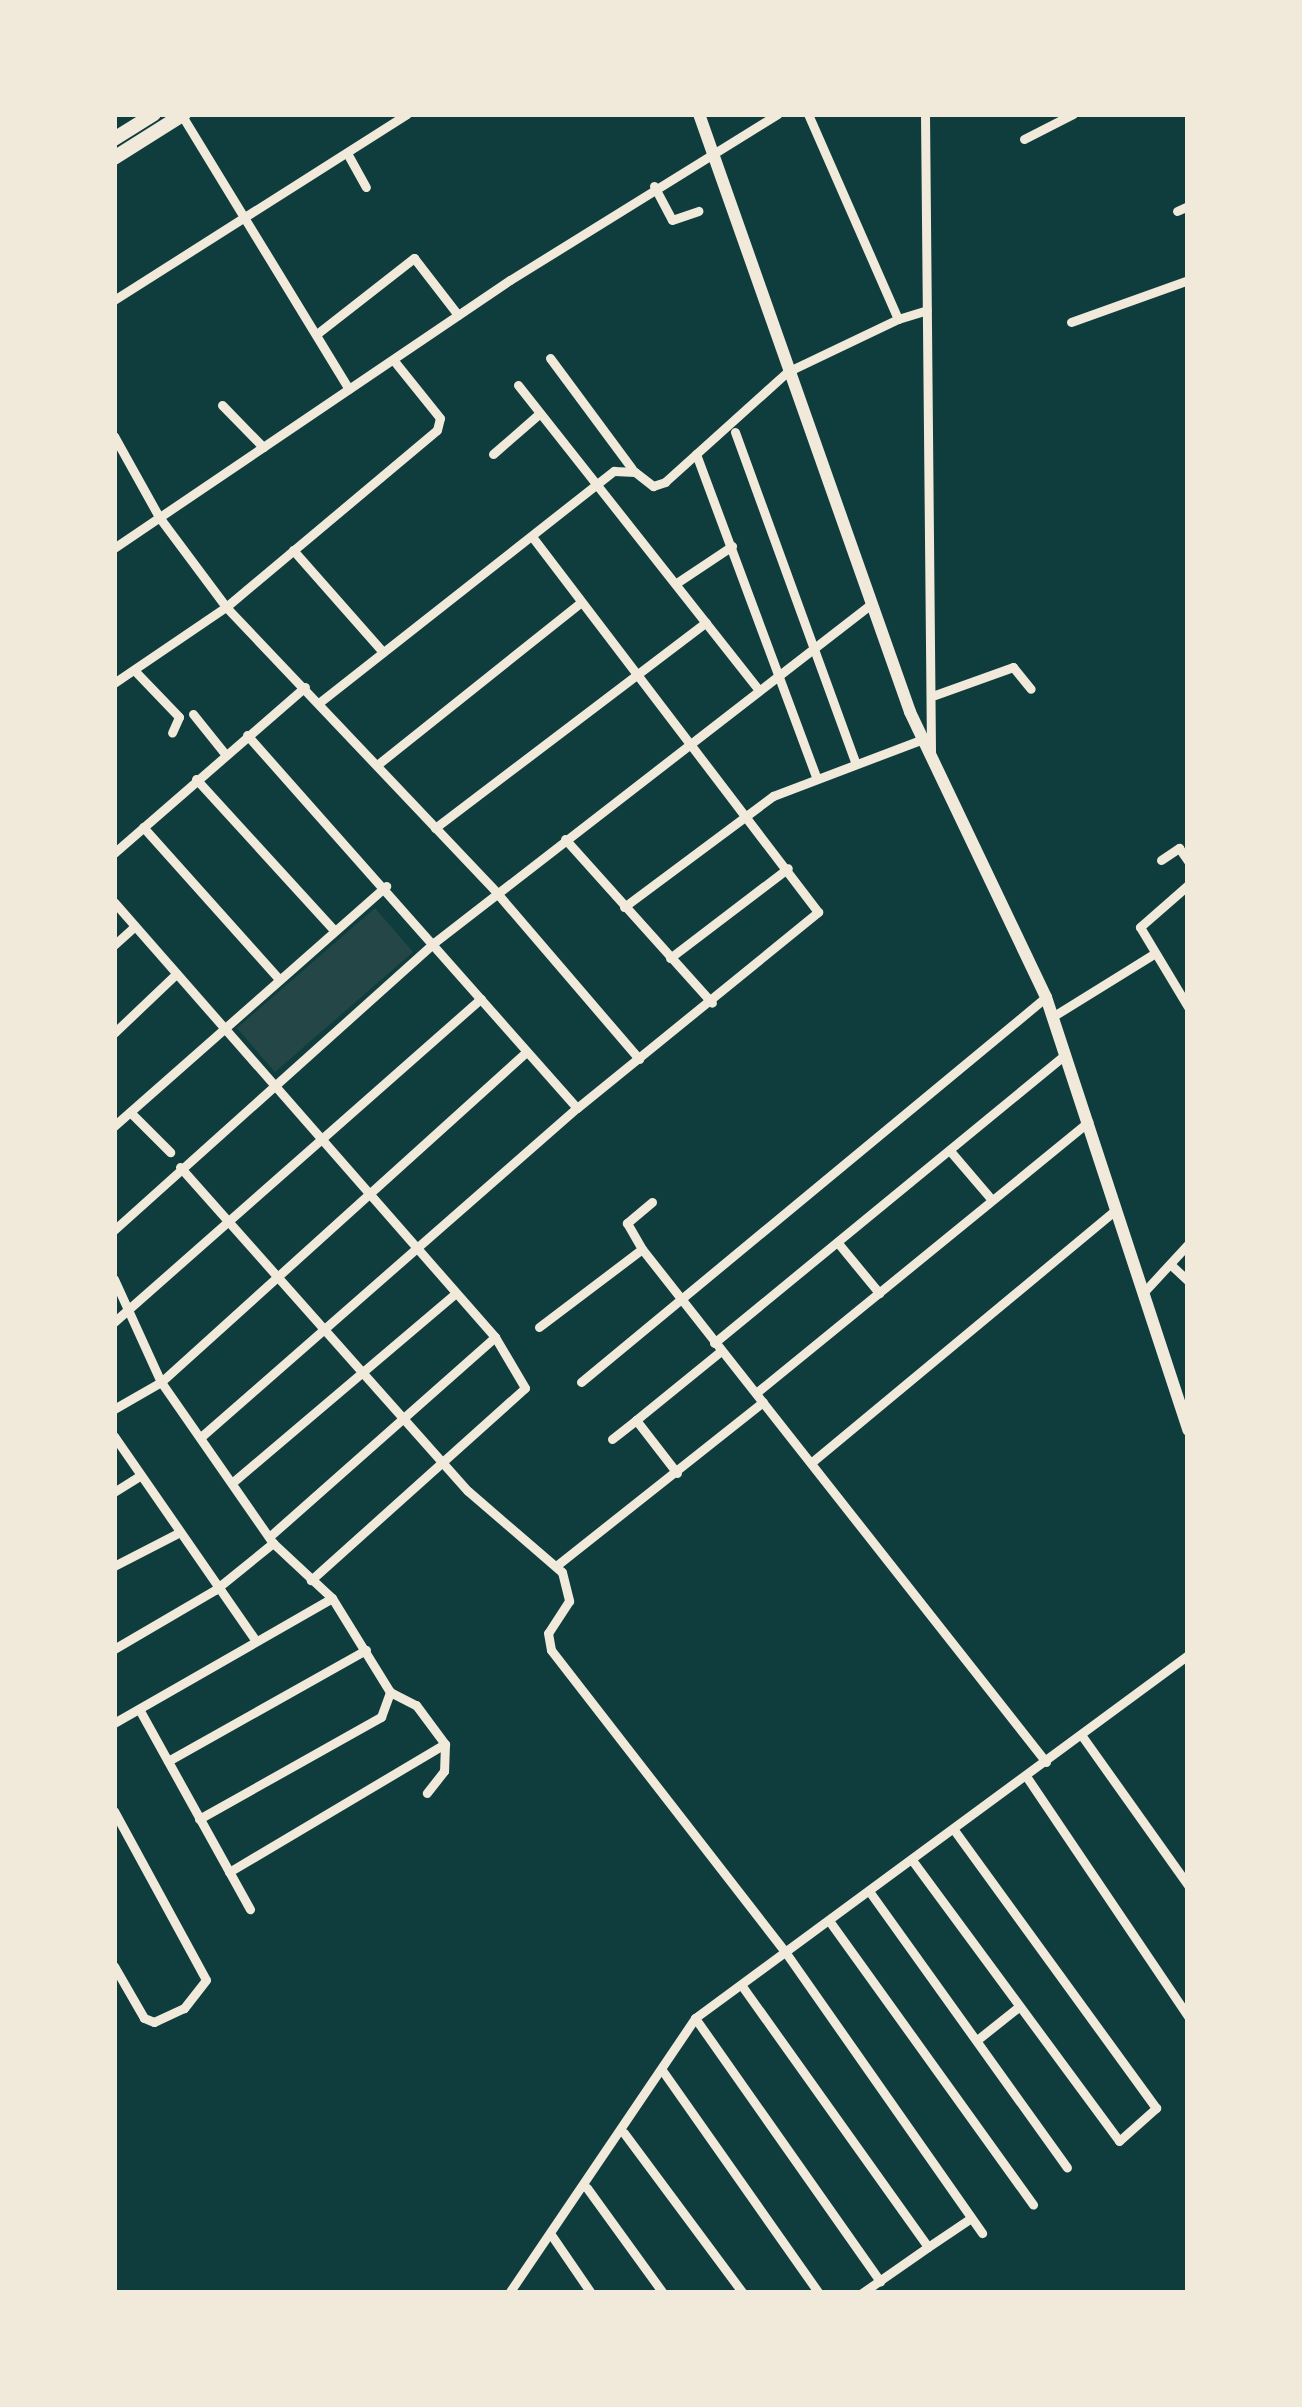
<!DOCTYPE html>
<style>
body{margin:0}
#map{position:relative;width:1302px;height:2407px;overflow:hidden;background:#0f3d3e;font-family:"Asap Condensed",sans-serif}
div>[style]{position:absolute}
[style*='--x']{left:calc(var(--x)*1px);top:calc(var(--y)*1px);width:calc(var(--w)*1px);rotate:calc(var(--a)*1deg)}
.green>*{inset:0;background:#244646}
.minor>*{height:9px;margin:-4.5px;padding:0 4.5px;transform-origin:4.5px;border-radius:4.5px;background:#f1e9da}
.secondary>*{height:12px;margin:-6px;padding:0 6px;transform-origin:6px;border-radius:6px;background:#f1e9da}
.primary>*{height:14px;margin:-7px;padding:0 7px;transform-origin:7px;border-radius:7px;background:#f1e9da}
span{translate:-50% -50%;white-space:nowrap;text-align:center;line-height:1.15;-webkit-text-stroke:9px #f1e9da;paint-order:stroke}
.frame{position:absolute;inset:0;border:117px solid #f1e9da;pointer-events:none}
</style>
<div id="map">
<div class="green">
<div style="clip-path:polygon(375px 908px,413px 952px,275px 1072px,237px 1028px)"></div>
</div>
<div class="minor">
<div style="--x:181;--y:114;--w:322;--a:58.6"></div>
<div style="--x:808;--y:114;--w:224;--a:66.3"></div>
<div style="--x:898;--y:319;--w:30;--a:-17"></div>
<div style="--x:925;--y:114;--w:641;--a:89.46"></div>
<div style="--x:1024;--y:139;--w:55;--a:-27"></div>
<div style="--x:347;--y:153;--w:39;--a:61"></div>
<div style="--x:654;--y:186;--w:38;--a:62"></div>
<div style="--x:672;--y:220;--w:28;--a:-19"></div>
<div style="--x:1177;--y:211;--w:12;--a:-24"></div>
<div style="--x:114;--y:300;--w:347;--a:-32.4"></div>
<div style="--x:1071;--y:322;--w:124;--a:-19.7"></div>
<div style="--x:318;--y:333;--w:122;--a:-38"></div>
<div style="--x:414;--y:258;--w:72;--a:52.3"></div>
<div style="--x:550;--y:358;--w:138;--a:53.5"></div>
<div style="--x:518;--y:385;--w:386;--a:51.7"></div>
<div style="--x:222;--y:405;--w:59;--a:45.7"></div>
<div style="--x:735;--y:432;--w:351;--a:70"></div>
<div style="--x:114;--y:436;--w:93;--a:60.9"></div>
<div style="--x:159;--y:517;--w:112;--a:53.3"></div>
<div style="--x:226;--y:607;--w:393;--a:46.5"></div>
<div style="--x:496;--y:892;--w:220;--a:49.4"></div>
<div style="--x:493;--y:454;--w:62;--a:-41.1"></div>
<div style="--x:696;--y:454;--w:344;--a:69.6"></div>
<div style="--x:114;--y:548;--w:478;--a:-34.1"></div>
<div style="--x:510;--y:280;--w:315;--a:-31.8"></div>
<div style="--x:293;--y:550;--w:136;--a:48.6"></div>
<div style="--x:678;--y:582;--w:65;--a:-33.7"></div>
<div style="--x:134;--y:670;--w:65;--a:46.2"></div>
<div style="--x:179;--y:717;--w:17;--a:114"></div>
<div style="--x:114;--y:683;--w:135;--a:-34.2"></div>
<div style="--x:226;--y:607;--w:275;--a:-40"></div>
<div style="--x:437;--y:430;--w:12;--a:-76"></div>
<div style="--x:440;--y:418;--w:72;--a:-128.8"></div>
<div style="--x:935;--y:695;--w:83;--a:-19.7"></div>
<div style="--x:1013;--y:667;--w:28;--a:51"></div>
<div style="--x:320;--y:702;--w:374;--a:-38.2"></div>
<div style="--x:614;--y:471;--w:21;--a:3"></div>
<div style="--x:635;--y:472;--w:23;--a:38"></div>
<div style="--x:653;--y:486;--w:13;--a:-18"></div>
<div style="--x:665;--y:482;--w:164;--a:-42"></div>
<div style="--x:787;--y:372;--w:123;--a:-25.5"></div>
<div style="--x:193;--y:714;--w:51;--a:51.3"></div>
<div style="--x:247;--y:735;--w:498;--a:48.5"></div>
<div style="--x:377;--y:765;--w:261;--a:-38.6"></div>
<div style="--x:196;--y:779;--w:205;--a:47.6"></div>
<div style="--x:143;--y:827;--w:204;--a:48.2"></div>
<div style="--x:435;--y:828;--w:340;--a:-37.2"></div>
<div style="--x:565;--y:839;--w:220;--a:48.1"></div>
<div style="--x:114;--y:853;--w:253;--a:-41"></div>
<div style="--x:1161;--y:860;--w:22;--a:-34"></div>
<div style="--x:1179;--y:848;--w:16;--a:55"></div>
<div style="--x:1188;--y:885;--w:64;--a:138.8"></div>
<div style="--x:1140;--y:927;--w:93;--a:59"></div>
<div style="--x:114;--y:902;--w:578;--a:48.79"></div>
<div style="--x:495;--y:1337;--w:59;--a:59.5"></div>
<div style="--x:525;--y:1388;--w:288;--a:138.1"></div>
<div style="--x:624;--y:907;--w:186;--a:-36.7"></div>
<div style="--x:773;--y:796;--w:160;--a:-20.8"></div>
<div style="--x:114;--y:945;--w:28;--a:-42"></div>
<div style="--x:670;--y:958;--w:148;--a:-37.3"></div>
<div style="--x:1052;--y:1017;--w:118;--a:-31.8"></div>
<div style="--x:114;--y:1033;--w:86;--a:-43.6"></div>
<div style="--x:130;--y:1112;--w:57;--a:45"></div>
<div style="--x:114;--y:1126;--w:363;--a:-41.4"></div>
<div style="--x:951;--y:1152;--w:63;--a:49.5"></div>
<div style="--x:180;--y:1167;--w:433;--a:48.4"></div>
<div style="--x:468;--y:1491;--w:124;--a:40.8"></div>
<div style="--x:562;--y:1572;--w:30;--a:76"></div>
<div style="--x:569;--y:1601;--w:38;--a:123"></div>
<div style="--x:548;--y:1633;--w:17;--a:80"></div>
<div style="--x:551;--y:1650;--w:383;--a:52.2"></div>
<div style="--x:786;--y:1953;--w:342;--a:55"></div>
<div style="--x:652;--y:1202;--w:33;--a:140"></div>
<div style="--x:627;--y:1223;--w:30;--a:60"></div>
<div style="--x:642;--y:1249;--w:653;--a:51.78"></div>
<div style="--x:114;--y:1230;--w:431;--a:-41.9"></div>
<div style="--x:435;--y:942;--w:550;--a:-37.77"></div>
<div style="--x:838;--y:1243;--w:65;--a:50.6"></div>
<div style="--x:1170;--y:1264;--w:25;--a:43"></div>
<div style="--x:114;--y:1279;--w:113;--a:65.5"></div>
<div style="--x:161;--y:1382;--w:196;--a:55.2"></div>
<div style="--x:273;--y:1543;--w:81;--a:43"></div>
<div style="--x:332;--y:1598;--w:110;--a:58.3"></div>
<div style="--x:390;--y:1692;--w:29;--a:27"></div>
<div style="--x:416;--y:1705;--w:49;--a:53.4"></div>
<div style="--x:445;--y:1744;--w:27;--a:92"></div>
<div style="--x:444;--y:1771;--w:28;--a:128"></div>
<div style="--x:1143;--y:1293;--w:67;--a:-47.4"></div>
<div style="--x:114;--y:1322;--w:489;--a:-41.4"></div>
<div style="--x:539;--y:1327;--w:129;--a:-37.1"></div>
<div style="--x:714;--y:1343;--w:455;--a:-39.4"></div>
<div style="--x:581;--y:1382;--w:604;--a:-39.62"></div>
<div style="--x:756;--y:1393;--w:429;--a:-39.2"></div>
<div style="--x:114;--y:1409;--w:54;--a:-29.9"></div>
<div style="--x:161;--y:1382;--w:492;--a:-42.1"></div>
<div style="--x:636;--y:1420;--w:109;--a:-39.1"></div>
<div style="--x:114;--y:1436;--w:248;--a:55.3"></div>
<div style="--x:202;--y:1436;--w:498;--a:-41.2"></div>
<div style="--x:577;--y:1108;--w:311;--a:-39.1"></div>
<div style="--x:818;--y:912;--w:472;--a:-127.3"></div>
<div style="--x:612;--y:1439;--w:31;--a:-38"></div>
<div style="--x:636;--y:1420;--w:67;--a:52.3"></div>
<div style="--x:812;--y:1462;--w:394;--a:-39.7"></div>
<div style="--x:233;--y:1482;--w:292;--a:-40.3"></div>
<div style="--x:114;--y:1492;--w:28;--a:-32"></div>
<div style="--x:269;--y:1537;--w:302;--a:-41.5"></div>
<div style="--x:114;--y:1566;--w:70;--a:-27.3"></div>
<div style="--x:556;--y:1566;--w:264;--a:-38.4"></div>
<div style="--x:114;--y:1649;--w:117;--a:-30.3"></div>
<div style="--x:215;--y:1590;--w:75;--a:-39"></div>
<div style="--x:139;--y:1709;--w:229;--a:61"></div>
<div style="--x:114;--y:1723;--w:251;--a:-29.8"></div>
<div style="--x:1082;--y:1736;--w:183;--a:54.6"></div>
<div style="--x:168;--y:1761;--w:227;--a:-29.3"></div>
<div style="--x:1026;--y:1776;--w:290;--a:56"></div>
<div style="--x:114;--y:1811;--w:192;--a:61.4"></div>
<div style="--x:206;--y:1980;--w:36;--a:128"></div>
<div style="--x:184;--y:2008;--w:33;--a:155"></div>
<div style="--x:154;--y:2022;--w:11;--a:-158"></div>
<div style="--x:144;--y:2018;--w:60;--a:-120"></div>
<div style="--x:199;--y:1819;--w:209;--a:-29.3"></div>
<div style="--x:381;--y:1717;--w:27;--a:-70"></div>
<div style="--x:912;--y:1860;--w:349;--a:53.6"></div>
<div style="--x:1119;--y:2141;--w:50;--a:-41.7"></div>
<div style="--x:1156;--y:2108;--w:344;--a:-126"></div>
<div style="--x:229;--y:1872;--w:251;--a:-30.7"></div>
<div style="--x:869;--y:1891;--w:340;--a:54.4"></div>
<div style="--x:830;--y:1922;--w:348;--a:54.3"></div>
<div style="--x:742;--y:1986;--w:320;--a:54.5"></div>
<div style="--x:928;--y:2247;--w:52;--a:-34"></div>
<div style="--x:695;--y:2018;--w:322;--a:54.9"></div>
<div style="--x:977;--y:2040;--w:50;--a:-38.5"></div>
<div style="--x:662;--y:2070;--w:273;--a:54.9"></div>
<div style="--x:624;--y:2133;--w:199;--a:53.4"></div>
<div style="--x:587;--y:2188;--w:130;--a:54.1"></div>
<div style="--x:552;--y:2236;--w:69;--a:55.6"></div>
<div style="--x:509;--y:2293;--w:332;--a:-55.9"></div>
<div style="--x:695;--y:2018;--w:612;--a:-36.36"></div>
<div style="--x:862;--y:2293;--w:80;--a:-34.9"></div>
</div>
<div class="secondary">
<div style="--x:699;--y:114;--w:634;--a:70.56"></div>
<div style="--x:910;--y:712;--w:316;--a:64.5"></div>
<div style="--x:1046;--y:997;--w:456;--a:71.8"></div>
</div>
<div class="primary">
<div style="--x:114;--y:139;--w:47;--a:-32"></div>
<div style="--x:114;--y:158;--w:83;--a:-32.2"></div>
</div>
<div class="frame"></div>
</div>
